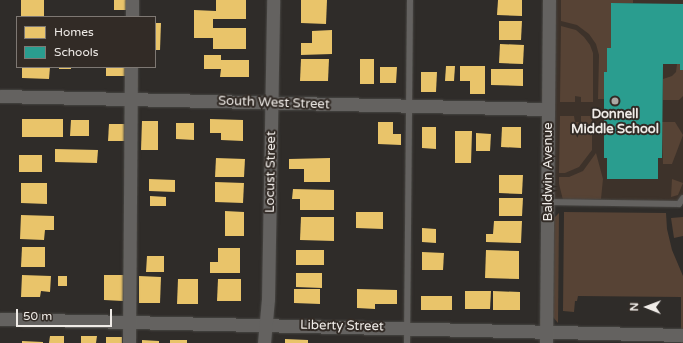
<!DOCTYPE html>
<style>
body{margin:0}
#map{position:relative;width:683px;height:343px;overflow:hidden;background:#2f2c29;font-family:"Varela Round",sans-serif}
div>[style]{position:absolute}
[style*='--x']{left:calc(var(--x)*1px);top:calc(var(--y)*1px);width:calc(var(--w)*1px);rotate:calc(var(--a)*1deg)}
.built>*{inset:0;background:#3d322a}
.green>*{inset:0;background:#574335}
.homes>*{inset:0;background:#e9c46a}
.schools>*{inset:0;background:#2a9d8f}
.roads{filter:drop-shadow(0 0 1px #494744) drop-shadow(0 0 1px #494744)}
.lane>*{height:6px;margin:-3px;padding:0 3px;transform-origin:3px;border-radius:3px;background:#646260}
.street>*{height:13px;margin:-6.5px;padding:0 6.5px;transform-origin:6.5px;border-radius:6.5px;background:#646260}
.dots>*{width:11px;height:11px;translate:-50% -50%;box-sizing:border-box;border:2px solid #322b26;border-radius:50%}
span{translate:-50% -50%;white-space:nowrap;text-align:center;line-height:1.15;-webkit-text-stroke:4px #322b26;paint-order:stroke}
.street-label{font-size:13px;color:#efebe7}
.poi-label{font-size:13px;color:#efebe7;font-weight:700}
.legend{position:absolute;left:16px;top:16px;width:140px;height:52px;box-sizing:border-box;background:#322b26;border:1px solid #7e7873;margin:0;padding:5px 7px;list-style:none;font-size:12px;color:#efebe7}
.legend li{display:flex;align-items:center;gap:8px;height:20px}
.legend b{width:20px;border:1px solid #7e7873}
.north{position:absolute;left:627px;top:287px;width:40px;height:40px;-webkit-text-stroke:3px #322b26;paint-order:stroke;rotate:271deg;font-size:11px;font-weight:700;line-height:16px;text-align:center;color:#efebe7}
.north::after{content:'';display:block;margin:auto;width:14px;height:18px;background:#efebe7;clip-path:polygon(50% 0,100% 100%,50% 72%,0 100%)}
.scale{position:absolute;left:16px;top:309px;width:96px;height:18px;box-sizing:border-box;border:2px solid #efebe7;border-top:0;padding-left:5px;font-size:12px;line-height:14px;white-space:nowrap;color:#efebe7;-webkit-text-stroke:3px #322b26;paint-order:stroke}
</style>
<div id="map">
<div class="built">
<div style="clip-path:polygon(549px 0,683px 0,683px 202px,547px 202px)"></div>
</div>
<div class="green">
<div style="clip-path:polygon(561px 0,633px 0,633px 3px,611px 3px,611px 48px,607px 48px,607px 72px,604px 72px,604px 99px,598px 99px,599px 55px,596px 44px,589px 34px,577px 25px,561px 21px)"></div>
<div style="clip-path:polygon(561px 26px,576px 30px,584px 37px,590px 45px,593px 53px,593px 102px,581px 102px,581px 97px,575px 96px,575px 102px,560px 102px)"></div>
<div style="clip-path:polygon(677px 64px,680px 64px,680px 69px,683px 70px,683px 96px,679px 100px,663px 100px,663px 79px,672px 76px,676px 72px)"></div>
<div style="clip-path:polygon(560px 116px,574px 116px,575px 122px,581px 122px,581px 116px,592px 116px,592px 150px,579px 167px,565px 173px,559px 173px)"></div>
<div style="clip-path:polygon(662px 122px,675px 122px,683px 135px,672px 164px,663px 164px)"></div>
<div style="clip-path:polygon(596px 153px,603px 179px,601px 199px,563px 200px,559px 184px,559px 177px,569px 177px,583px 171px)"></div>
<div style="clip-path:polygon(672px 179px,683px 183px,678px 195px,671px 197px)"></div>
<div style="clip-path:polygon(564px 212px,666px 213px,667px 229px,672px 250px,683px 276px,683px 343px,681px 343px,681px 297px,578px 296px,577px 301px,575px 301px,574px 312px,563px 311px)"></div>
<div style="clip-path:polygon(559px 213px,558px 323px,553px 317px,554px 218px)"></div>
<div style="clip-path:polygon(683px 217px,683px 236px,674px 238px,671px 218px)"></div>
</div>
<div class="homes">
<div style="clip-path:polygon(21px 0,44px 0,44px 17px,21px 16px)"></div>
<div style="clip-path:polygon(114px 0,129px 0,129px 10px,114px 10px)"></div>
<div style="clip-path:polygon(216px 0,246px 0,246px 19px,213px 19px,213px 28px,246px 28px,246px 49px,213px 49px,213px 38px,194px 38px,194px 10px,216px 11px)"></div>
<div style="clip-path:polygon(301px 0,327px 0,326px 24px,301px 23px)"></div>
<div style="clip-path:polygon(498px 0,522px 0,522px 16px,497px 15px)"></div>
<div style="clip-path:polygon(499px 21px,522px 21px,521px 40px,499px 40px)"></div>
<div style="clip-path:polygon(155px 23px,161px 23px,160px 50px,155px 50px)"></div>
<div style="clip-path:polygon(332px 30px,332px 54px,301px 55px,301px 43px,312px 43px,312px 31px)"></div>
<div style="clip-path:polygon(500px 44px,524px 45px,523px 64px,499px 63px)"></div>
<div style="clip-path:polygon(204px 55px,221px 55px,221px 60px,249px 60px,249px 77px,220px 77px,221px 69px,204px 69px)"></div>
<div style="clip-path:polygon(301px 59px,329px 59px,328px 81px,300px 81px)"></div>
<div style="clip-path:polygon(360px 59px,374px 59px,374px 84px,360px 84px)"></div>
<div style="clip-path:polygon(446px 66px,455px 66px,454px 81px,445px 81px)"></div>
<div style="clip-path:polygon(460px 66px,485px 66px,485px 94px,470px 94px,470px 81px,460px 81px)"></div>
<div style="clip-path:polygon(22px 67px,50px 67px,49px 79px,22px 78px)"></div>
<div style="clip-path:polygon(59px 67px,71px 67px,71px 69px,59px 69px)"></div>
<div style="clip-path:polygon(106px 67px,125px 67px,125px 76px,106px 76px)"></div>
<div style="clip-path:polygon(380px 67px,397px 67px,396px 83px,380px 83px)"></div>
<div style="clip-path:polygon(491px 69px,523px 69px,523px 86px,491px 85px)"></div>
<div style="clip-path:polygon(421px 72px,437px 72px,436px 92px,421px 92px)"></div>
<div style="clip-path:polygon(22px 119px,63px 119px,63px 137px,22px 137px)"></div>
<div style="clip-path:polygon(210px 119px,243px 120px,243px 141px,221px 140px,221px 133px,210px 133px)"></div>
<div style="clip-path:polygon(71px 120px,89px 120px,89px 136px,70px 136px)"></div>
<div style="clip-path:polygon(142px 121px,158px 121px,158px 150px,141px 150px)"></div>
<div style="clip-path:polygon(378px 122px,393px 122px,393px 134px,401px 134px,401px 145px,378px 144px)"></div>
<div style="clip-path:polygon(176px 123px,194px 123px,194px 140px,176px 139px)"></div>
<div style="clip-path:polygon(109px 124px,126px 124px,126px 141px,108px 141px)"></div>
<div style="clip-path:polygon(422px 127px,436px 127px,436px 149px,422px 148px)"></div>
<div style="clip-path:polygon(502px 127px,521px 127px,521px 148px,501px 147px)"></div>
<div style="clip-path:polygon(455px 131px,472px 131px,471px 163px,455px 163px)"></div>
<div style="clip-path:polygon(476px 133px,491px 134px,490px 151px,476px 151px)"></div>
<div style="clip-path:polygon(55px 149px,98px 150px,97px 163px,55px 162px)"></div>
<div style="clip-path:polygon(19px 155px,42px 155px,42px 172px,19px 172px)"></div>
<div style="clip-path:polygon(216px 158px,245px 159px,244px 177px,215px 177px)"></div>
<div style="clip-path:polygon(330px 158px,330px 182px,304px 182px,304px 169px,289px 169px,289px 159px)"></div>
<div style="clip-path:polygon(499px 175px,523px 175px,522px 194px,499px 193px)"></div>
<div style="clip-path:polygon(149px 179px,175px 180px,175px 192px,149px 191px)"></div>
<div style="clip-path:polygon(215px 182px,244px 183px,243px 203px,215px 202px)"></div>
<div style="clip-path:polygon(21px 183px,47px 183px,47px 204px,21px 203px)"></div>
<div style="clip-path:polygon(293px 189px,334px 190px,334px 210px,300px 210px,300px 199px,292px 199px)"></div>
<div style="clip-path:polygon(150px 196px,166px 197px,166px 206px,150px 206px)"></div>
<div style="clip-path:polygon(499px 198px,523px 198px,522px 216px,499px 216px)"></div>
<div style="clip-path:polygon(225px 211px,244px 212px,244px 236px,225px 236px)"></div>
<div style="clip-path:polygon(356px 212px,383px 212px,383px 229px,356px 228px)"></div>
<div style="clip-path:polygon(21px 215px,54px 216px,54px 230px,45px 230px,44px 240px,20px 239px)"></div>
<div style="clip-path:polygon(301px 217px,334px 217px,334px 241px,300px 240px)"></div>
<div style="clip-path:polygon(494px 221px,522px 221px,521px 243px,486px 242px,486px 234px,493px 234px)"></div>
<div style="clip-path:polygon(422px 228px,436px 229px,436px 243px,422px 242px)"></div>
<div style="clip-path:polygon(22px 247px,45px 247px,45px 267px,21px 267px)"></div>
<div style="clip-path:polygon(218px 248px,240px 248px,240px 273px,210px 273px,210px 262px,218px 262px)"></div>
<div style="clip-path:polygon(296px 250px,324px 250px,324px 265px,296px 265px)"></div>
<div style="clip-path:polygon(486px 250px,519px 251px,519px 279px,485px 278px)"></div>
<div style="clip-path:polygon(422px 252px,444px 253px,443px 270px,422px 270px)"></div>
<div style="clip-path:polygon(147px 256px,164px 256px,164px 272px,146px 272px)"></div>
<div style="clip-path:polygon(296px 273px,322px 273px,322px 288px,296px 287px)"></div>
<div style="clip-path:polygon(22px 275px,51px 276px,50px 292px,41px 291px,40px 297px,21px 297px)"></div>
<div style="clip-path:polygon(104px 275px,124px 275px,123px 301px,104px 300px)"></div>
<div style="clip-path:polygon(58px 276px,67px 276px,67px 286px,58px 286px)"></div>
<div style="clip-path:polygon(139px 276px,161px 277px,160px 303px,139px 303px)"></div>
<div style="clip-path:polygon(178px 279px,198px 279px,198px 304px,177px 304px)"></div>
<div style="clip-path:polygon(218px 279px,241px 279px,241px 301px,217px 301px)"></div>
<div style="clip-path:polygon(294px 289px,320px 289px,320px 304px,294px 303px)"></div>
<div style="clip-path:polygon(357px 289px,397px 290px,397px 304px,375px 304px,375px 309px,357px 308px)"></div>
<div style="clip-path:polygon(465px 291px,491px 291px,490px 309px,465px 309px)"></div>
<div style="clip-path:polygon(493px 291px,520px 292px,520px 310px,493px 310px)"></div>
<div style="clip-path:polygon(421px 296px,452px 296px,452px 310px,421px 310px)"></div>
<div style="clip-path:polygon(50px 336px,64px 336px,64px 343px,49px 343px)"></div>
<div style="clip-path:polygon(81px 336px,97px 336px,96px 343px,81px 343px)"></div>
<div style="clip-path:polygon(106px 337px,122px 337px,122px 343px,106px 343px)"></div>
<div style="clip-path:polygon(285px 339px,308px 340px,308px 343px,285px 343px)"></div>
<div style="clip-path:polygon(142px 340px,159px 341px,159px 343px,142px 343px)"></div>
<div style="clip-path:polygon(170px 340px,187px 340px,187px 343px,170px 343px)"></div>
<div style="clip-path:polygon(22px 341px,43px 342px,43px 343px,22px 343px)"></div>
</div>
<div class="schools">
<div style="clip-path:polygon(611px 3px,683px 4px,683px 70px,680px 70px,680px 64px,663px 64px,662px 158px,658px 158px,658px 179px,607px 179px,607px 158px,604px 158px,604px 72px,607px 72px,607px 48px,611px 48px)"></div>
</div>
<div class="roads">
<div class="lane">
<div style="--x:547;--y:202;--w:132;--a:0.9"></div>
<div style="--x:679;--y:204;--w:7;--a:-56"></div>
<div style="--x:407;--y:343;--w:343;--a:-89.5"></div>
</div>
<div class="street">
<div style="--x:132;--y:17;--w:17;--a:-90"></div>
<div style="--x:0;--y:96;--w:548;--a:1.36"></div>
<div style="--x:0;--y:319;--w:683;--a:1.34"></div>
<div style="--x:129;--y:343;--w:276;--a:-89.6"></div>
<div style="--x:264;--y:343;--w:44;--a:-84.8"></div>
<div style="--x:268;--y:299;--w:299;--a:-89"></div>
<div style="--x:546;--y:343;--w:343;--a:-89.5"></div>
</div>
</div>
<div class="dots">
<div style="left:615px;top:101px;background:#aca8a4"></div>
</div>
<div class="street-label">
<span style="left:274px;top:103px;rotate:2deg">South West Street</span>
<span style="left:271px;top:172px;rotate:-89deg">Locust Street</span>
<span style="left:548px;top:172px;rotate:-90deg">Baldwin Avenue</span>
<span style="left:342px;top:326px;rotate:1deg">Liberty Street</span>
</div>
<div class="poi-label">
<span style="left:615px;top:122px">Donnell<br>Middle School</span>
</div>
<ul class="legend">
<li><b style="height:11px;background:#e9c46a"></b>Homes</li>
<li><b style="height:11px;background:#2a9d8f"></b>Schools</li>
</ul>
<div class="north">N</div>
<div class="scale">50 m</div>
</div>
